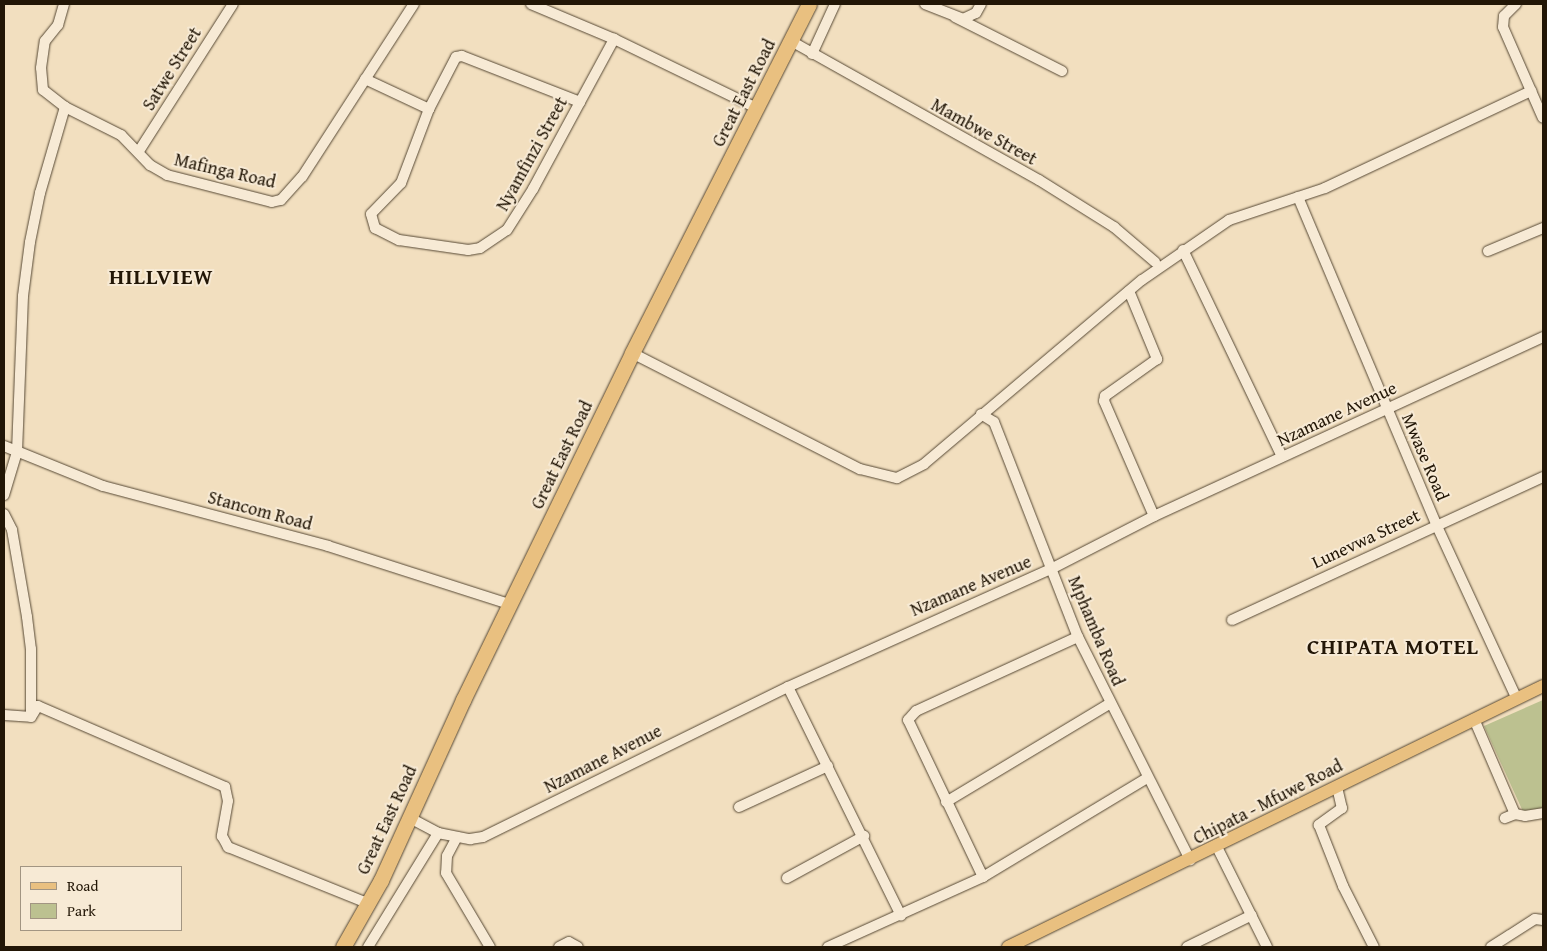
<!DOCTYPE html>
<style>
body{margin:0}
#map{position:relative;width:1547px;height:951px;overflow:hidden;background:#f2dfbf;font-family:"Gentium Book Plus",serif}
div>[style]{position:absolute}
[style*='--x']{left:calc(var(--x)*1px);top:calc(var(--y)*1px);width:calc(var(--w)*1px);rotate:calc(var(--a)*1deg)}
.green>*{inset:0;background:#bcc190}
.roads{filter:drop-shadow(0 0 1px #564834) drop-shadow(0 0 1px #564834)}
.minor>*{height:10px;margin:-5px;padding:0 5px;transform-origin:5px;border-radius:5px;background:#f7ead5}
.major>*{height:12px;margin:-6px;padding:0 6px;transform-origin:6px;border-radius:6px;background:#e9c080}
.highway>*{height:15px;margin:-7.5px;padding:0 7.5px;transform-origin:7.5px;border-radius:7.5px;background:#e9c080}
span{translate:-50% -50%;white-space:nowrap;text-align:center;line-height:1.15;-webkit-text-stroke:4px #f7ead5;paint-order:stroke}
.street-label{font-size:18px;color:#221606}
.district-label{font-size:22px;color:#221606;font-weight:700;letter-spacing:1px}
.frame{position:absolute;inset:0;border:5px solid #221606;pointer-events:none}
.legend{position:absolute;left:20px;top:866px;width:162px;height:65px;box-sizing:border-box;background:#f7ead5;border:1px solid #a29582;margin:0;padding:6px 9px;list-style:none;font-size:15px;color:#221606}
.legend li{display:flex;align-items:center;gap:10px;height:25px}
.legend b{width:25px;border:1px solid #a29582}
</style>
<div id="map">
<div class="green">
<div style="clip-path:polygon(1543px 700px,1543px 809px,1525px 816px,1484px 726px)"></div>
</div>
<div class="roads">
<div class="minor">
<div style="--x:531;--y:4;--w:90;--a:22.9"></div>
<div style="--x:614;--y:39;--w:159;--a:25.8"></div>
<div style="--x:925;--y:4;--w:41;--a:21.5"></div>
<div style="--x:963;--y:19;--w:14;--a:-25"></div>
<div style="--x:976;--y:13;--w:10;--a:-61"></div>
<div style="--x:1516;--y:4;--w:17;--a:135"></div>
<div style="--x:1504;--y:16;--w:11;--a:95"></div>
<div style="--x:1503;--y:27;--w:99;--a:66.3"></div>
<div style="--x:955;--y:17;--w:120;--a:26.8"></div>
<div style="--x:791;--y:41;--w:284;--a:29.3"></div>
<div style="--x:1039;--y:180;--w:89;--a:32.1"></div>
<div style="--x:1114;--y:227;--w:54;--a:40.5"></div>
<div style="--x:812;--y:54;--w:55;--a:-65.3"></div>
<div style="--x:365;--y:79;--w:71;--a:25.1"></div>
<div style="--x:580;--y:102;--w:127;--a:-158.7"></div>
<div style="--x:462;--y:56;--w:6;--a:171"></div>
<div style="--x:456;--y:57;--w:59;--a:117.4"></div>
<div style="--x:429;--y:109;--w:79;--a:110.7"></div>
<div style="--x:401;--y:183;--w:43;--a:134.1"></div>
<div style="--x:371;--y:214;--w:15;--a:74"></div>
<div style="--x:375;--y:228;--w:27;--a:27"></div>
<div style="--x:399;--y:240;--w:70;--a:8.2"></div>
<div style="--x:468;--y:250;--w:12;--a:-9"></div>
<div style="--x:480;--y:248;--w:32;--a:-34"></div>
<div style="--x:507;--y:230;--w:49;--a:-57.6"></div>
<div style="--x:533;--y:189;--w:99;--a:-61.6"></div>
<div style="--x:580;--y:102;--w:72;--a:-61.6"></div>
<div style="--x:65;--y:107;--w:63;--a:26.6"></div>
<div style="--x:121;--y:135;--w:42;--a:46"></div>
<div style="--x:150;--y:165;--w:20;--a:30"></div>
<div style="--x:167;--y:175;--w:108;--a:14.4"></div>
<div style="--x:272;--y:202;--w:9;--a:-13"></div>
<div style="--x:281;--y:200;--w:31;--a:-48"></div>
<div style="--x:302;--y:177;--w:206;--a:-57.1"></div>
<div style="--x:139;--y:151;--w:174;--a:-57.4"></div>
<div style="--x:1298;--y:197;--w:355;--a:67.1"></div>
<div style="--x:1436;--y:524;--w:193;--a:65.2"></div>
<div style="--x:1183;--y:250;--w:229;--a:64.4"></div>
<div style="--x:1488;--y:251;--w:60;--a:-22.7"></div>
<div style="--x:1129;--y:291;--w:74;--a:67.6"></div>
<div style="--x:1157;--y:359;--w:64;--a:144.6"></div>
<div style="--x:1105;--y:396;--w:5;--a:101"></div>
<div style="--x:1104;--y:401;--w:125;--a:66.5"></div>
<div style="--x:632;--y:353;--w:256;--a:27"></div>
<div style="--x:860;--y:469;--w:38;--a:14"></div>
<div style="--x:897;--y:478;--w:30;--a:-27"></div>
<div style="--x:924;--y:464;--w:285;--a:-40.2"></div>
<div style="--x:1142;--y:280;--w:106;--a:-34.6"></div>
<div style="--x:1229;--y:220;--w:101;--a:-18.4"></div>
<div style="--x:1325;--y:188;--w:228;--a:-25.2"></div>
<div style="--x:981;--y:414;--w:15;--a:32"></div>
<div style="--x:994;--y:422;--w:231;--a:68.7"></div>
<div style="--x:1078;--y:637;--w:250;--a:63.3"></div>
<div style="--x:4;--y:446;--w:107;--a:22"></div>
<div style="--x:103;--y:486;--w:233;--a:14.9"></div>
<div style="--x:328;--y:546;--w:190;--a:17.8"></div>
<div style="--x:4;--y:495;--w:45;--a:-73.2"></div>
<div style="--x:17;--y:452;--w:156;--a:-87.8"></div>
<div style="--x:23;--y:296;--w:54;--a:-82.6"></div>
<div style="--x:30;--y:242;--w:50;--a:-78.5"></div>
<div style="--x:40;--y:193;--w:90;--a:-73.8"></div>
<div style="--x:65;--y:107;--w:28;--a:-142"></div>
<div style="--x:43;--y:90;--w:22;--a:-95"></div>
<div style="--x:41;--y:68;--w:27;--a:-82"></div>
<div style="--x:45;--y:41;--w:21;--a:-51"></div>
<div style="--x:58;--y:25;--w:22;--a:-74"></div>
<div style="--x:4;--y:514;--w:18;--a:63"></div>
<div style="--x:12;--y:530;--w:88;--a:80.2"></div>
<div style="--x:27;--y:617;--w:32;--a:83"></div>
<div style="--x:31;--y:649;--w:65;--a:90"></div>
<div style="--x:1232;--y:620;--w:342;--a:-24.7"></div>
<div style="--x:788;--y:687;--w:255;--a:63.7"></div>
<div style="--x:4;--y:715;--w:27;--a:4"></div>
<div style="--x:31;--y:717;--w:13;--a:-58"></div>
<div style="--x:38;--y:706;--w:204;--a:23.4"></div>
<div style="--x:225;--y:787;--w:14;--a:78"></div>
<div style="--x:228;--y:801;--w:36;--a:100"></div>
<div style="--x:222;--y:836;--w:13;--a:61"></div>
<div style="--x:228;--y:847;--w:150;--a:21.9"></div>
<div style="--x:1474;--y:719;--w:103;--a:66.7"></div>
<div style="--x:1515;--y:814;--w:11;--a:158"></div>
<div style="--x:1337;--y:787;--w:22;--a:77"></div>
<div style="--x:1342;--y:808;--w:29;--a:144"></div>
<div style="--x:1319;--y:825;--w:66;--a:68.5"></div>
<div style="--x:1343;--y:886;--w:68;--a:63.1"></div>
<div style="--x:946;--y:802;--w:190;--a:-31"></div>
<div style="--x:739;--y:807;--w:98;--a:-24.7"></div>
<div style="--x:1515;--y:814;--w:10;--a:11"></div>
<div style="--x:1525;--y:816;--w:18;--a:-9"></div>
<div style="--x:410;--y:818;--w:32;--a:28"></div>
<div style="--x:438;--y:833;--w:33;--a:11"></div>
<div style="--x:470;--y:839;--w:13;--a:-9"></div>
<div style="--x:483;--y:837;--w:340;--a:-26.2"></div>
<div style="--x:788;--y:687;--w:288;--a:-24.2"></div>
<div style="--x:1051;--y:569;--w:116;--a:-27.2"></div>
<div style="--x:1154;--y:516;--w:428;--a:-24.7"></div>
<div style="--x:457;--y:837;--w:21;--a:118"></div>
<div style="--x:447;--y:856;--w:17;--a:93"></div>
<div style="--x:446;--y:873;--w:86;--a:59.3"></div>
<div style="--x:1217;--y:847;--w:112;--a:63.4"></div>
<div style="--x:983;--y:877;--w:174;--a:-115.5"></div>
<div style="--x:908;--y:720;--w:12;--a:-48"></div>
<div style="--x:916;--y:711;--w:178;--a:-24.6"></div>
<div style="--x:787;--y:878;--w:88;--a:-28.6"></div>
<div style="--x:368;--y:947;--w:134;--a:-58.4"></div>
<div style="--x:559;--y:947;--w:11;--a:-27"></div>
<div style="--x:569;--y:942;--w:10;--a:29"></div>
<div style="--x:828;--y:947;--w:170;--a:-24.3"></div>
<div style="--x:983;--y:877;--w:192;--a:-31.1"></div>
<div style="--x:1187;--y:947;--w:72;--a:-26.2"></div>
<div style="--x:1491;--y:947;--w:52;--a:-32.5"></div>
<div style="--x:1535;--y:919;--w:8;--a:7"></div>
</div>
<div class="major">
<div style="--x:1008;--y:947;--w:595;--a:-26.01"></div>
</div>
<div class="highway">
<div style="--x:343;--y:947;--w:77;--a:-60.4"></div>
<div style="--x:381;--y:880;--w:198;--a:-65.5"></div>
<div style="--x:463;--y:700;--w:386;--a:-64"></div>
<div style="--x:632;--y:353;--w:391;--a:-63.1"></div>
</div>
</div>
<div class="street-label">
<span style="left:172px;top:69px;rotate:-58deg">Satwe Street</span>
<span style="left:744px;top:93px;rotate:-63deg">Great East Road</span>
<span style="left:984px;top:132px;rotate:29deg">Mambwe Street</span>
<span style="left:532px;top:154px;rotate:-61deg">Nyamfinzi Street</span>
<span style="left:225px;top:171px;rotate:13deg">Mafinga Road</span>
<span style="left:1337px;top:414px;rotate:-25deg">Nzamane Avenue</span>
<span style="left:562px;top:455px;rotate:-64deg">Great East Road</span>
<span style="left:1425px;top:457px;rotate:67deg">Mwase Road</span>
<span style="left:260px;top:511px;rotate:15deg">Stancom Road</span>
<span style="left:1366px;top:539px;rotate:-25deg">Lunevwa Street</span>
<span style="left:971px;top:586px;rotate:-23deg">Nzamane Avenue</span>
<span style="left:1096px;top:631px;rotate:67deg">Mphamba Road</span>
<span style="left:603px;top:759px;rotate:-27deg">Nzamane Avenue</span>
<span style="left:1268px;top:802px;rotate:-27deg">Chipata - Mfuwe Road</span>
<span style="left:387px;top:820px;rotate:-65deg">Great East Road</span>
</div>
<div class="district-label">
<span style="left:161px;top:277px">HILLVIEW</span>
<span style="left:1393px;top:647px">CHIPATA MOTEL</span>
</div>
<div class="frame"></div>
<ul class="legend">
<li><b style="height:6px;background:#e9c080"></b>Road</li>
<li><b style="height:14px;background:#bcc190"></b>Park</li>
</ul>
</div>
